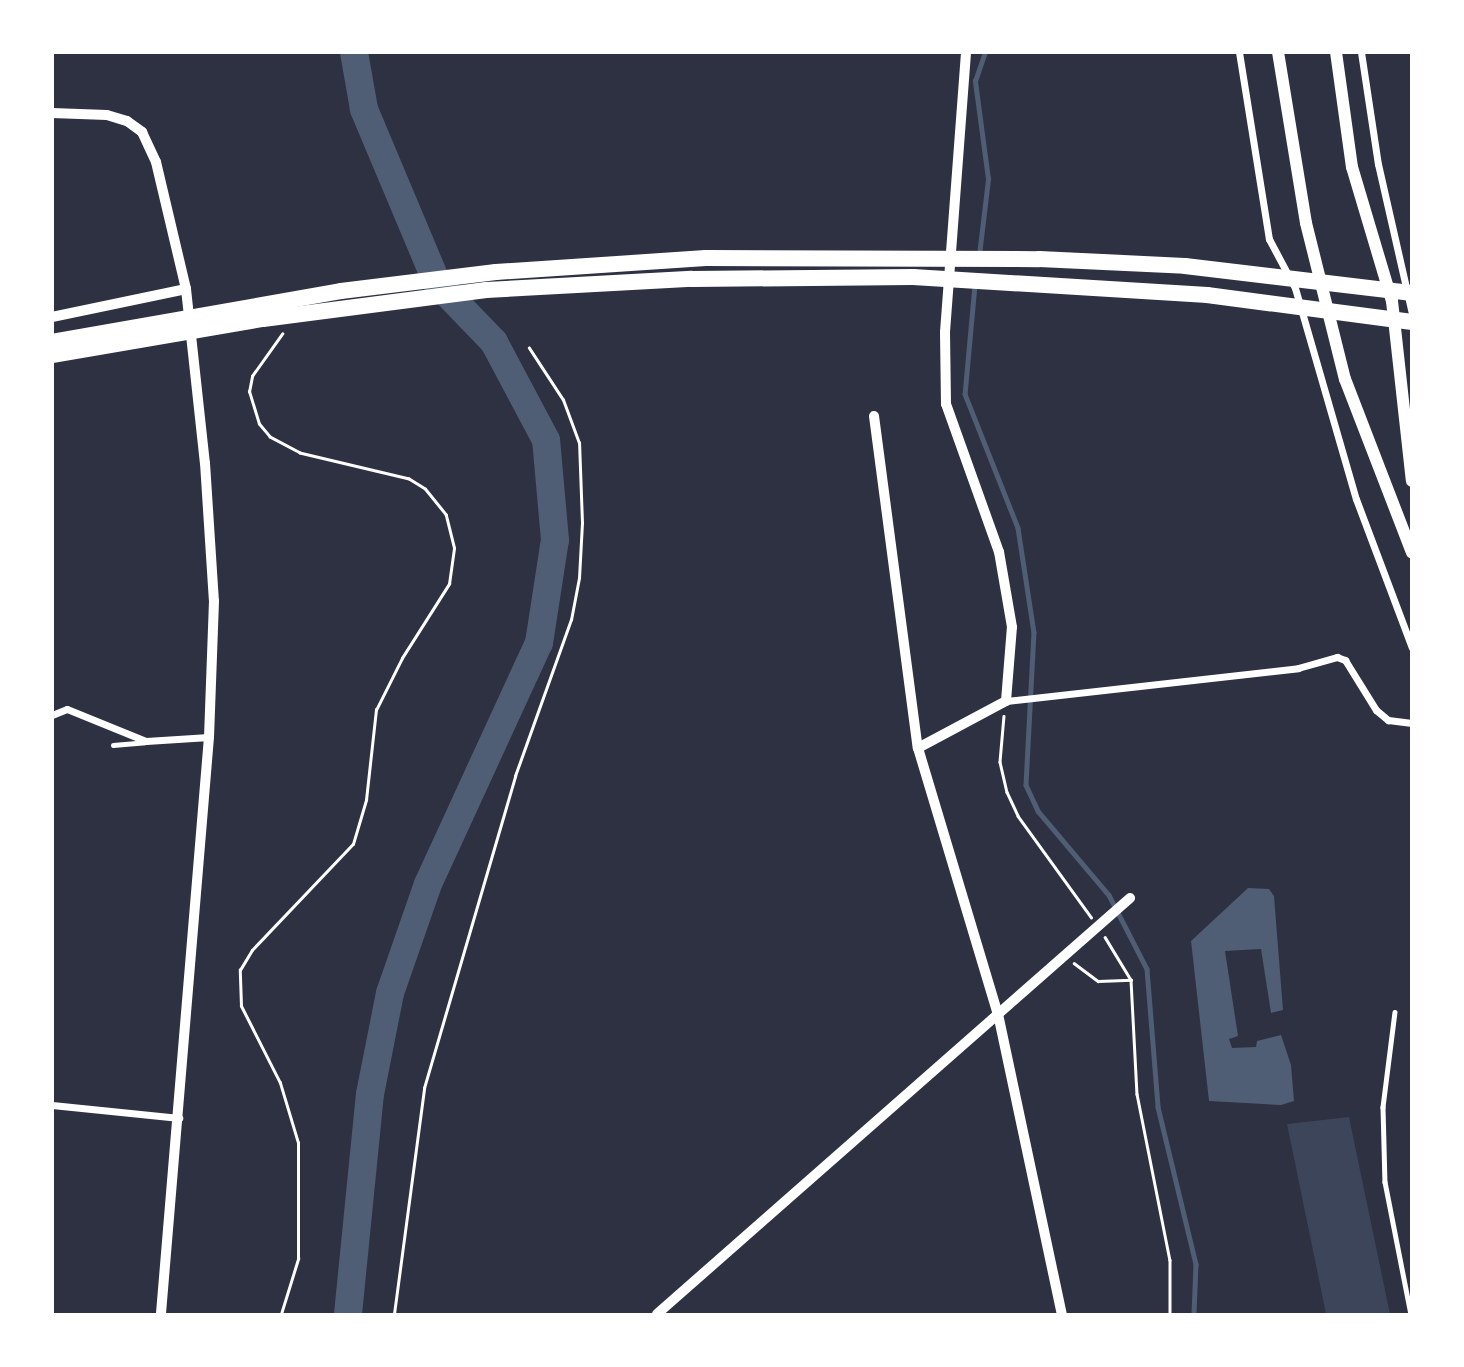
<!DOCTYPE html>
<style>
body{margin:0}
#map{position:relative;width:1464px;height:1367px;overflow:hidden;background:#2d3142;font-family:Helvetica,sans-serif}
div>[style]{position:absolute}
[style*='--x']{left:calc(var(--x)*1px);top:calc(var(--y)*1px);width:calc(var(--w)*1px);rotate:calc(var(--a)*1deg)}
.green>*{inset:0;background:#3c4559}
.water>*{inset:0;background:#4f5d75}
.stream>*{height:4.5px;margin:-2.25px;padding:0 2.25px;transform-origin:2.25px;border-radius:2.25px;background:#4f5d75}
.river>*{height:28px;margin:-14px;padding:0 14px;transform-origin:14px;border-radius:14px;background:#4f5d75}
.path>*{height:2.5px;margin:-1.25px;padding:0 1.25px;transform-origin:1.25px;border-radius:1.25px;background:#fff}
.service>*{height:4.5px;margin:-2.25px;padding:0 2.25px;transform-origin:2.25px;border-radius:2.25px;background:#fff}
.minor>*{height:7px;margin:-3.5px;padding:0 3.5px;transform-origin:3.5px;border-radius:3.5px;background:#fff}
.tertiary>*{height:10px;margin:-5px;padding:0 5px;transform-origin:5px;border-radius:5px;background:#fff}
.secondary>*{height:12px;margin:-6px;padding:0 6px;transform-origin:6px;border-radius:6px;background:#fff}
.motorway>*{height:16px;margin:-8px;padding:0 8px;transform-origin:8px;border-radius:8px;background:#fff}
span{translate:-50% -50%;white-space:nowrap;text-align:center;line-height:1.15;-webkit-text-stroke:5px #fff;paint-order:stroke}
.frame{position:absolute;inset:0;border:54px solid #fff;pointer-events:none}
</style>
<div id="map">
<div class="green">
<div style="clip-path:polygon(1349px 1117px,1390px 1314px,1326px 1314px,1287px 1124px)"></div>
</div>
<div class="water">
<div style="clip-path:polygon(1248px 888px,1269px 889px,1274px 896px,1283px 1010px,1271px 1013px,1261px 949px,1225px 951px,1238px 1036px,1229px 1039px,1232px 1048px,1256px 1047px,1257px 1041px,1281px 1035px,1291px 1065px,1294px 1101px,1281px 1105px,1209px 1101px,1191px 941px)"></div>
</div>
<div class="stream">
<div style="--x:979;--y:255;--w:77;--a:-83.2"></div>
<div style="--x:988;--y:179;--w:99;--a:-97.6"></div>
<div style="--x:975;--y:81;--w:31;--a:-71"></div>
<div style="--x:975;--y:285;--w:109;--a:95.2"></div>
<div style="--x:965;--y:394;--w:144;--a:68.4"></div>
<div style="--x:1018;--y:528;--w:105;--a:81.3"></div>
<div style="--x:1034;--y:632;--w:153;--a:93"></div>
<div style="--x:1026;--y:785;--w:29;--a:65"></div>
<div style="--x:1038;--y:811;--w:110;--a:49.8"></div>
<div style="--x:1109;--y:895;--w:83;--a:62.8"></div>
<div style="--x:1147;--y:969;--w:138;--a:85.4"></div>
<div style="--x:1158;--y:1107;--w:162;--a:76.4"></div>
<div style="--x:1196;--y:1264;--w:50;--a:92.3"></div>
</div>
<div class="river">
<div style="--x:348;--y:1314;--w:221;--a:-84.3"></div>
<div style="--x:370;--y:1094;--w:103;--a:-78.8"></div>
<div style="--x:390;--y:993;--w:115;--a:-70.8"></div>
<div style="--x:428;--y:884;--w:265;--a:-65.3"></div>
<div style="--x:539;--y:643;--w:104;--a:-81.2"></div>
<div style="--x:555;--y:540;--w:100;--a:-95.1"></div>
<div style="--x:546;--y:440;--w:111;--a:-118"></div>
<div style="--x:494;--y:342;--w:82;--a:-134"></div>
<div style="--x:437;--y:283;--w:189;--a:-112.8"></div>
<div style="--x:364;--y:109;--w:58;--a:-100"></div>
</div>
<div class="path">
<div style="--x:1004;--y:716;--w:46;--a:95"></div>
<div style="--x:1000;--y:762;--w:31;--a:77"></div>
<div style="--x:1007;--y:792;--w:26;--a:65"></div>
<div style="--x:1018;--y:816;--w:125;--a:54.1"></div>
<div style="--x:1105;--y:937;--w:50;--a:58.8"></div>
<div style="--x:1131;--y:980;--w:114;--a:87"></div>
<div style="--x:1137;--y:1094;--w:169;--a:78.8"></div>
<div style="--x:1170;--y:1260;--w:54;--a:90"></div>
<div style="--x:1074;--y:963;--w:30;--a:37"></div>
<div style="--x:1098;--y:981;--w:33;--a:-2"></div>
<div style="--x:281;--y:1314;--w:58;--a:-72.8"></div>
<div style="--x:298;--y:1259;--w:116;--a:-90"></div>
<div style="--x:298;--y:1143;--w:63;--a:-106.7"></div>
<div style="--x:280;--y:1083;--w:86;--a:-116.9"></div>
<div style="--x:241;--y:1006;--w:36;--a:-92"></div>
<div style="--x:240;--y:970;--w:23;--a:-59"></div>
<div style="--x:252;--y:950;--w:146;--a:-46.4"></div>
<div style="--x:353;--y:844;--w:46;--a:-73.5"></div>
<div style="--x:366;--y:800;--w:91;--a:-83.7"></div>
<div style="--x:376;--y:710;--w:58;--a:-63.4"></div>
<div style="--x:402;--y:658;--w:88;--a:-57.6"></div>
<div style="--x:449;--y:584;--w:36;--a:-82"></div>
<div style="--x:454;--y:548;--w:34;--a:-104"></div>
<div style="--x:446;--y:515;--w:33;--a:-129"></div>
<div style="--x:425;--y:489;--w:19;--a:-148"></div>
<div style="--x:409;--y:479;--w:112;--a:-166.6"></div>
<div style="--x:300;--y:453;--w:34;--a:-152"></div>
<div style="--x:270;--y:437;--w:17;--a:-130"></div>
<div style="--x:259;--y:424;--w:34;--a:-107"></div>
<div style="--x:249;--y:392;--w:16;--a:-79"></div>
<div style="--x:252;--y:376;--w:52;--a:-54.5"></div>
<div style="--x:394;--y:1314;--w:228;--a:-82.4"></div>
<div style="--x:424;--y:1088;--w:325;--a:-73.7"></div>
<div style="--x:515;--y:776;--w:166;--a:-70.3"></div>
<div style="--x:571;--y:620;--w:43;--a:-79.2"></div>
<div style="--x:579;--y:578;--w:55;--a:-86.9"></div>
<div style="--x:582;--y:523;--w:80;--a:-92.1"></div>
<div style="--x:579;--y:443;--w:46;--a:-110.4"></div>
<div style="--x:563;--y:400;--w:62;--a:-123.2"></div>
</div>
<div class="service">
<div style="--x:113;--y:745;--w:32;--a:-5"></div>
<div style="--x:1395;--y:1012;--w:96;--a:97.2"></div>
<div style="--x:1383;--y:1107;--w:75;--a:88.5"></div>
<div style="--x:1385;--y:1182;--w:135;--a:78.9"></div>
</div>
<div class="minor">
<div style="--x:1239;--y:52;--w:189;--a:80.9"></div>
<div style="--x:1269;--y:239;--w:55;--a:62"></div>
<div style="--x:1295;--y:288;--w:220;--a:73.9"></div>
<div style="--x:1356;--y:499;--w:159;--a:69.4"></div>
<div style="--x:1361;--y:52;--w:113;--a:81.4"></div>
<div style="--x:1378;--y:164;--w:154;--a:77.2"></div>
<div style="--x:1006;--y:701;--w:294;--a:-6.4"></div>
<div style="--x:1298;--y:668;--w:41;--a:-15.8"></div>
<div style="--x:1337;--y:657;--w:9;--a:21"></div>
<div style="--x:1345;--y:660;--w:59;--a:58.2"></div>
<div style="--x:1376;--y:710;--w:16;--a:40"></div>
<div style="--x:1388;--y:720;--w:24;--a:7"></div>
<div style="--x:52;--y:715;--w:16;--a:-22"></div>
<div style="--x:67;--y:709;--w:85;--a:22.1"></div>
<div style="--x:146;--y:741;--w:63;--a:-3.6"></div>
<div style="--x:52;--y:1105;--w:128;--a:5.8"></div>
</div>
<div class="tertiary">
<div style="--x:52;--y:113;--w:55;--a:2.1"></div>
<div style="--x:107;--y:115;--w:21;--a:17"></div>
<div style="--x:127;--y:121;--w:19;--a:36"></div>
<div style="--x:142;--y:132;--w:33;--a:65"></div>
<div style="--x:156;--y:162;--w:130;--a:76.7"></div>
<div style="--x:186;--y:289;--w:175;--a:83.8"></div>
<div style="--x:205;--y:463;--w:138;--a:86.3"></div>
<div style="--x:214;--y:601;--w:136;--a:92.1"></div>
<div style="--x:209;--y:737;--w:579;--a:94.76"></div>
<div style="--x:52;--y:317;--w:137;--a:-11.8"></div>
<div style="--x:874;--y:416;--w:335;--a:82.5"></div>
<div style="--x:918;--y:748;--w:278;--a:73.3"></div>
<div style="--x:998;--y:1014;--w:307;--a:78"></div>
<div style="--x:918;--y:748;--w:100;--a:-28.1"></div>
<div style="--x:1006;--y:701;--w:74;--a:-85.4"></div>
<div style="--x:1012;--y:627;--w:76;--a:-99.8"></div>
<div style="--x:999;--y:552;--w:157;--a:-109.7"></div>
<div style="--x:946;--y:404;--w:72;--a:-90.8"></div>
<div style="--x:945;--y:332;--w:281;--a:-85.7"></div>
<div style="--x:657;--y:1314;--w:630;--a:-41.33"></div>
</div>
<div class="secondary">
<div style="--x:1278;--y:52;--w:173;--a:80.7"></div>
<div style="--x:1306;--y:223;--w:161;--a:76"></div>
<div style="--x:1345;--y:379;--w:186;--a:68.9"></div>
<div style="--x:1336;--y:52;--w:116;--a:82.1"></div>
<div style="--x:1352;--y:167;--w:140;--a:73.4"></div>
<div style="--x:1392;--y:301;--w:181;--a:83.7"></div>
</div>
<div class="motorway">
<div style="--x:52;--y:342;--w:293;--a:-10"></div>
<div style="--x:341;--y:291;--w:156;--a:-7"></div>
<div style="--x:496;--y:272;--w:210;--a:-3.8"></div>
<div style="--x:706;--y:258;--w:333;--a:0.2"></div>
<div style="--x:1039;--y:259;--w:146;--a:2.7"></div>
<div style="--x:1185;--y:266;--w:229;--a:6.8"></div>
<div style="--x:52;--y:355;--w:214;--a:-9.7"></div>
<div style="--x:263;--y:319;--w:225;--a:-7.4"></div>
<div style="--x:486;--y:290;--w:206;--a:-3.1"></div>
<div style="--x:692;--y:279;--w:221;--a:-0.5"></div>
<div style="--x:913;--y:277;--w:295;--a:3.5"></div>
<div style="--x:1207;--y:295;--w:207;--a:7.5"></div>
</div>
<div class="frame"></div>
</div>
